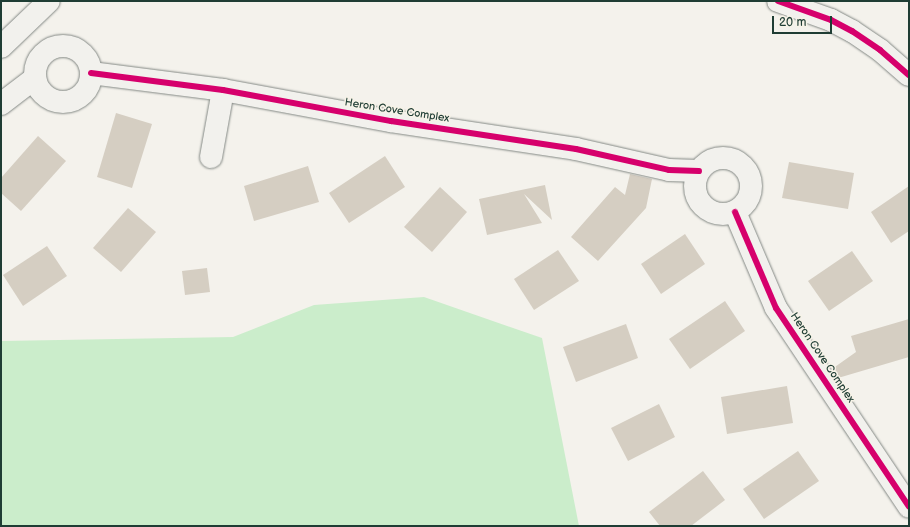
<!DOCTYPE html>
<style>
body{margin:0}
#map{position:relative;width:910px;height:527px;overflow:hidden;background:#f4f2ec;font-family:"Balsamiq Sans",sans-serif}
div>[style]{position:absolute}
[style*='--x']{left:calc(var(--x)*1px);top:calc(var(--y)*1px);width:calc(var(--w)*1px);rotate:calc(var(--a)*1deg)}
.green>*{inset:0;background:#cbedcb}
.building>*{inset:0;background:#d5cec2}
.roads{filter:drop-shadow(0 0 1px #848985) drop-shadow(0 0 1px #848985)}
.minor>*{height:22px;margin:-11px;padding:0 11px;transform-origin:11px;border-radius:11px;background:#f2f1ed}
.minor>.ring{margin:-11px;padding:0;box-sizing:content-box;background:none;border:22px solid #f2f1ed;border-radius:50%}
.tertiary>*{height:22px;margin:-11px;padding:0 11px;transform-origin:11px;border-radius:11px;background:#f2f1ed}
.cycleway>*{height:6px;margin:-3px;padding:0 3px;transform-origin:3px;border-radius:3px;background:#d6006c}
span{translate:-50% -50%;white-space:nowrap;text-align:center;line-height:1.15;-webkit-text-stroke:3px #f7f3e8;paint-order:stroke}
.street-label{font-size:11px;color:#1f3d34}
.frame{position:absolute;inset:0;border:2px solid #1f3d34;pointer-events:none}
.scale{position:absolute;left:772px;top:16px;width:60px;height:18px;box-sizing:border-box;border:2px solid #1f3d34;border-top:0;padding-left:5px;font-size:12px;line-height:14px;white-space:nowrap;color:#1f3d34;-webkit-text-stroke:3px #f7f3e8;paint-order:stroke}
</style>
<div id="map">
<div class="green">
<div style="clip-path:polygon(424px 297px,542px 338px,579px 526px,1px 526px,1px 341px,233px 337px,314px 305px)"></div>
</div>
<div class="building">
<div style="clip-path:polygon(116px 113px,152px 124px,132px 188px,97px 177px)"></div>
<div style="clip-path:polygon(38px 136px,66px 161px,21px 211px,1px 193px,1px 178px)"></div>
<div style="clip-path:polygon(385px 156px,405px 187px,349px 223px,329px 193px)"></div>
<div style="clip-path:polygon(789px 162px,854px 173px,848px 209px,782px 198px)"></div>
<div style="clip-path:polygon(308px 166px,319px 202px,254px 221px,244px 186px)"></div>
<div style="clip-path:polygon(630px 174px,652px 179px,646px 208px,598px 261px,571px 237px,615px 187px,625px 195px)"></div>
<div style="clip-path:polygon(545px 185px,552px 220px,524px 194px,542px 223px,487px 235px,479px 199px)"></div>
<div style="clip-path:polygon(909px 186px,909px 231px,891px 243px,871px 212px)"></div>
<div style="clip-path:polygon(440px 187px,467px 212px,432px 252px,404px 227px)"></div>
<div style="clip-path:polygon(128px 208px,156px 232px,121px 272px,93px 248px)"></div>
<div style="clip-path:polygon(685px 234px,705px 264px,661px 294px,641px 264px)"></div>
<div style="clip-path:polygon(47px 246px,67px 276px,23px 306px,3px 275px)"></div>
<div style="clip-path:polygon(558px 250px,579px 281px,534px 310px,514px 279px)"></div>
<div style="clip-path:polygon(852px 251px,873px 281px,829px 311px,808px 281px)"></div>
<div style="clip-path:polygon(207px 268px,210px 292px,185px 295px,182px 271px)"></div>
<div style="clip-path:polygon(725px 301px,745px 331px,690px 369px,669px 339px)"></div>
<div style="clip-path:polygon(909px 319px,909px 357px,838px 378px,832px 369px,856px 352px,851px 336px)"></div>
<div style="clip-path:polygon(626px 324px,638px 358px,576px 382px,563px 347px)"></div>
<div style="clip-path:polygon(787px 386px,793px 423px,727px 434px,721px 397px)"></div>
<div style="clip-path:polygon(659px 404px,675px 437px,628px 461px,611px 428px)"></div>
<div style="clip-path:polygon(798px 451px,819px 481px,764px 519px,743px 489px)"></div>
<div style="clip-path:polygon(703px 471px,725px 500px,691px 526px,660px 526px,649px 512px)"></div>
</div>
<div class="roads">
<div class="minor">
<div class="ring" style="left:35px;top:46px;width:34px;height:34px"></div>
<div style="--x:1;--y:47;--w:66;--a:-43.8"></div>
<div style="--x:91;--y:73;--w:133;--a:7.3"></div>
<div style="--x:223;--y:90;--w:171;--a:10.5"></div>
<div style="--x:391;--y:121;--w:187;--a:8.6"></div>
<div style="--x:576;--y:149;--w:95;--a:12.7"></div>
<div style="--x:669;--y:170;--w:30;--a:2"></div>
<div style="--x:1;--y:104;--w:43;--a:-37.4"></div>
<div style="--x:211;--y:157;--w:68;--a:-79.8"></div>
<div class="ring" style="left:695px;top:158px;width:34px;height:34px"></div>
<div style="--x:735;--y:212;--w:104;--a:66.9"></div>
<div style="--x:776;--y:308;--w:239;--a:56.2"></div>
</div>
<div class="tertiary">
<div style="--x:778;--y:1;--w:56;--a:19.7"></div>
<div style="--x:831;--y:20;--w:24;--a:28"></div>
<div style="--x:852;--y:31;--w:34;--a:34"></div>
<div style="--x:880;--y:50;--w:38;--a:41"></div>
</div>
</div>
<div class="cycleway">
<div style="--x:778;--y:1;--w:56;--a:19.7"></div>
<div style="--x:831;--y:20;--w:24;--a:28"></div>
<div style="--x:852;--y:31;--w:34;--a:34"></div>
<div style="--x:880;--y:50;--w:38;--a:41"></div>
<div style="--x:91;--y:73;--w:133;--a:7.3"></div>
<div style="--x:223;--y:90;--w:171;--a:10.5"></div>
<div style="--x:391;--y:121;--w:187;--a:8.6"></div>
<div style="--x:576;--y:149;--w:95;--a:12.7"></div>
<div style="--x:669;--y:170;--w:30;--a:2"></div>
<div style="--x:735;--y:212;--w:104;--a:66.9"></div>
<div style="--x:776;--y:308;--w:239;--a:56.2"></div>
</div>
<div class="street-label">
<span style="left:397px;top:111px;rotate:9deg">Heron Cove Complex</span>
<span style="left:822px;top:358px;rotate:56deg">Heron Cove Complex</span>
</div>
<div class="frame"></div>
<div class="scale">20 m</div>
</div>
